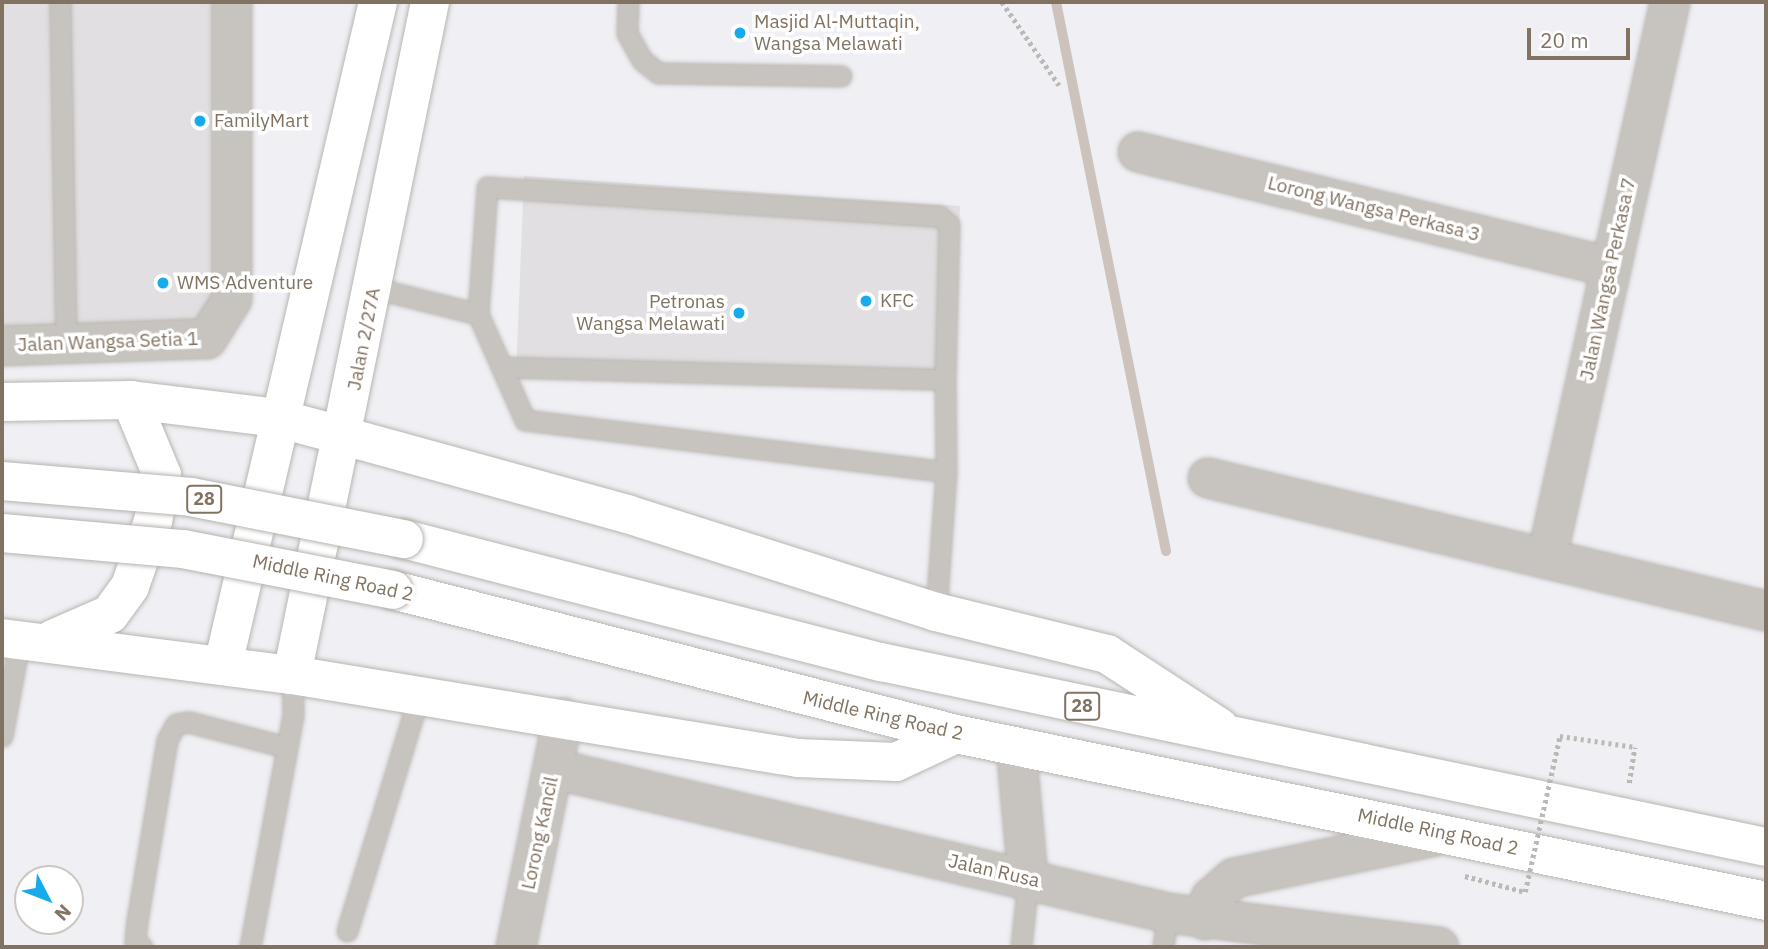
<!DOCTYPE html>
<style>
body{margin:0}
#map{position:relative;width:1768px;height:949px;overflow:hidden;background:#efeff4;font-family:"IBM Plex Sans",sans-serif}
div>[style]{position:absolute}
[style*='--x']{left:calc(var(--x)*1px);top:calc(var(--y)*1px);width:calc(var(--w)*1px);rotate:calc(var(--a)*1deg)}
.built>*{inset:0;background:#e1dfe1}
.stream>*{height:10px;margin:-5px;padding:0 5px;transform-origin:5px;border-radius:5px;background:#cec2bc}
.path>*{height:4.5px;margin-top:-2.25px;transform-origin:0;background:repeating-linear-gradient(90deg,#bbb9b5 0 3.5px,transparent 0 7px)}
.roads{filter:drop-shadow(0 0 2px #bab5b0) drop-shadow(0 0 2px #bab5b0)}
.service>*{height:19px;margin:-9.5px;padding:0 9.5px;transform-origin:9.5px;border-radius:9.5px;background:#c7c4c0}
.minor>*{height:38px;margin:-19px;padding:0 19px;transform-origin:19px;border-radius:19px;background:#c7c4c0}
.secondary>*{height:38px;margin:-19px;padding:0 19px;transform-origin:19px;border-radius:19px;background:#fff}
.trunk>*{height:38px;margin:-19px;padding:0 19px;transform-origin:19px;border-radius:19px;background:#fff}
.path-bridge>*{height:4.5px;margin-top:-2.25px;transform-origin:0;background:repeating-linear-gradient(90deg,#bbb9b5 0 3.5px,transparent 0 7px)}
.bridges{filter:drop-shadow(0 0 2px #b6b3af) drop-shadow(0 0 2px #b6b3af)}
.trunk-bridge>*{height:38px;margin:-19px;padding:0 19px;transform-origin:19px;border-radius:19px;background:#fff}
.dots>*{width:19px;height:19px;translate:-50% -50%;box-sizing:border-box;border:4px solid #fff;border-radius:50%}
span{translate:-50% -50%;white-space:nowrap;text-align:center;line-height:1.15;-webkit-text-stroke:7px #fff;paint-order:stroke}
.shield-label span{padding:2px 5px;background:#fff;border:2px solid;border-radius:5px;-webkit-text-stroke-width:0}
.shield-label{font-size:18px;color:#827261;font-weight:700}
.poi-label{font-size:19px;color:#827261}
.left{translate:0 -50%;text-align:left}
.right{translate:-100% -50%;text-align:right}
.street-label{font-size:19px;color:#827261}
.frame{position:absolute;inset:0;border:4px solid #827261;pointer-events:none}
.north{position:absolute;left:14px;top:865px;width:70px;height:70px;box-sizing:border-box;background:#fff;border:2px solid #cdc7c0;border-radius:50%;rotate:132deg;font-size:19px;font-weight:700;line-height:28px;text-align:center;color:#827261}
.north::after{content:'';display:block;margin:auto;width:24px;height:32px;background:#17abec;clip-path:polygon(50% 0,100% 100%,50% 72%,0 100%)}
.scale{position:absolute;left:1527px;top:28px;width:103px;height:32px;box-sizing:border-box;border:4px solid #827261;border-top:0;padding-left:9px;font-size:21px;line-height:24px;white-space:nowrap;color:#827261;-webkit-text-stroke:5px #fff;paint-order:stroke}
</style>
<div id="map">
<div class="built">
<div style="clip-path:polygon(2px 2px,217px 2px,217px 296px,199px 325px,2px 333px)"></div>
<div style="clip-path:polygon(524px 176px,960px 206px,952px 390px,516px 376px)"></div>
</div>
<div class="stream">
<div style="--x:1056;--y:2;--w:560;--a:78.67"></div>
</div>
<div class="path">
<div style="--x:1002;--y:2;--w:101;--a:55.5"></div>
<div style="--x:1629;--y:783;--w:36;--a:-81"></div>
</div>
<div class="roads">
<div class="service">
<div style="--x:60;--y:2;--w:343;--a:89"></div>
<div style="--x:628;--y:2;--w:31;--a:92"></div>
<div style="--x:627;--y:33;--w:31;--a:61"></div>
<div style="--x:642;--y:60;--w:21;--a:39"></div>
<div style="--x:658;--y:73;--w:183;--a:0.9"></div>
<div style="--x:374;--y:288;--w:107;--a:14"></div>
<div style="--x:478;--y:314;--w:116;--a:66.1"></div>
<div style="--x:525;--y:420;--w:424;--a:7"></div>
<div style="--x:478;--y:314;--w:127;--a:-85.9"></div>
<div style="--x:487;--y:187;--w:453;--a:3.7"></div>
<div style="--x:939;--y:216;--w:13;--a:42"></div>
<div style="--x:949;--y:225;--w:154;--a:91.5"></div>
<div style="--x:502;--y:367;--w:443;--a:1.6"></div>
<div style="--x:945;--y:379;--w:93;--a:89.4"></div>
<div style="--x:946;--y:472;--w:140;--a:94.1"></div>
<div style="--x:2;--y:736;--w:100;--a:-79.6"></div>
<div style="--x:347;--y:931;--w:247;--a:-73"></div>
<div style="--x:142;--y:947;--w:9;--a:-144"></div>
<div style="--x:135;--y:942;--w:21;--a:-85"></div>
<div style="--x:137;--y:921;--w:183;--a:-80.6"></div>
<div style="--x:167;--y:740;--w:18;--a:-61"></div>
<div style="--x:176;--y:724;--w:13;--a:-9"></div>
<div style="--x:189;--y:722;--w:100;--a:14.5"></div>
<div style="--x:250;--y:947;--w:237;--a:-79.5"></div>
<div style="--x:293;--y:714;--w:39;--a:-91"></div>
<div style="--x:1021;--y:947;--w:68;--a:-84.1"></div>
<div style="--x:1163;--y:947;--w:34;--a:-82"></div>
</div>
<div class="minor">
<div style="--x:1138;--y:152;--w:487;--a:13.7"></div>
<div style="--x:2;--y:346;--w:205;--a:-2"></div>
<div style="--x:207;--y:339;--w:47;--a:-58"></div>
<div style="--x:232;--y:299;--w:297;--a:-90"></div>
<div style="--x:1208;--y:478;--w:574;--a:13.41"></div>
<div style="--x:1547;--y:557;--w:568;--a:-77.5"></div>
<div style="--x:1016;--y:746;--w:134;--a:84.8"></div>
<div style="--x:554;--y:769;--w:631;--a:13.2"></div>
<div style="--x:1168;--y:913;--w:273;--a:7.2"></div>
<div style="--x:1205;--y:920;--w:23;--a:-75"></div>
<div style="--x:1211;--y:898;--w:30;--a:-41"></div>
<div style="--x:1234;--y:878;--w:215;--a:-11.8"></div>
<div style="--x:516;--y:947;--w:234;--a:-78.4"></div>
</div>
<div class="secondary">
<div style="--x:223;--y:665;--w:681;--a:-76.84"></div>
<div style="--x:292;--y:675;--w:687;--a:-78.41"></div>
</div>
<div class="trunk">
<div style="--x:2;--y:402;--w:129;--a:-0.9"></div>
<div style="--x:131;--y:400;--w:147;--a:7"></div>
<div style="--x:277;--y:418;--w:69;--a:15"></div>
<div style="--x:344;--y:436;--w:294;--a:15.4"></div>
<div style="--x:627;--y:514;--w:324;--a:17.6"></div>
<div style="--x:936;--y:612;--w:176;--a:13.8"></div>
<div style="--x:1107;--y:654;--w:134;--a:33.1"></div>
<div style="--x:404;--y:539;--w:493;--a:14.5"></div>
<div style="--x:881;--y:662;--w:904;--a:11.81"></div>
<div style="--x:393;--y:590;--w:581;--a:14.35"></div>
<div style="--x:956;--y:734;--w:827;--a:11.65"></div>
<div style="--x:2;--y:638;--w:292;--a:7.3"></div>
<div style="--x:292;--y:675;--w:513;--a:9.32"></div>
<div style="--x:798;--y:758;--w:98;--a:2.3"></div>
<div style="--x:896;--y:762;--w:66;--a:-25"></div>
<div style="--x:53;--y:639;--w:62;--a:-23.7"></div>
<div style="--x:110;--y:614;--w:34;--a:-54"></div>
<div style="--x:130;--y:586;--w:69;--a:-70.5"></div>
<div style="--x:153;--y:521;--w:47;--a:-78.9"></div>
<div style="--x:162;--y:475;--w:81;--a:-112.5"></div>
</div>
</div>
<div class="path-bridge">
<div style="--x:1465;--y:876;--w:62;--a:14.9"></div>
<div style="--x:1525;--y:892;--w:160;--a:-77.4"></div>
<div style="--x:1560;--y:736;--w:76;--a:8.3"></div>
</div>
<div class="bridges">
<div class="trunk-bridge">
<div style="--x:2;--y:481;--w:190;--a:4.8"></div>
<div style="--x:191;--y:497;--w:217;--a:11.2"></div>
<div style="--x:2;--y:533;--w:182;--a:5.1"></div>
<div style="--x:183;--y:549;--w:214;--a:11"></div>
</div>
</div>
<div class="dots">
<div style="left:740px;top:33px;background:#17abec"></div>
<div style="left:200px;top:121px;background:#17abec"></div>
<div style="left:163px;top:283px;background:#17abec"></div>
<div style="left:866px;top:301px;background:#17abec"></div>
<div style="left:739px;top:313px;background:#17abec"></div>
</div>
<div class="shield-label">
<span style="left:204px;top:499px">28</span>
<span style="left:1082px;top:706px">28</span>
</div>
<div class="poi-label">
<span class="left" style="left:754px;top:33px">Masjid Al-Muttaqin,<br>Wangsa Melawati</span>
<span class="left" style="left:214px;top:121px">FamilyMart</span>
<span class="left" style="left:177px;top:283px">WMS Adventure</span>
<span class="left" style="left:880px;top:301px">KFC</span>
<span class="right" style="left:725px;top:313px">Petronas<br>Wangsa Melawati</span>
</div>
<div class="street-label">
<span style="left:1374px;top:209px;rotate:14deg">Lorong Wangsa Perkasa 3</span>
<span style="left:1608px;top:279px;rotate:-78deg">Jalan Wangsa Perkasa 7</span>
<span style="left:364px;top:339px;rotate:-79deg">Jalan 2/27A</span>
<span style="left:108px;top:342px;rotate:-2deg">Jalan Wangsa Setia 1</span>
<span style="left:333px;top:578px;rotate:12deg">Middle Ring Road 2</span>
<span style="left:883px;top:716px;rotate:13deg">Middle Ring Road 2</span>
<span style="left:1438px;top:832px;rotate:12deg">Middle Ring Road 2</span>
<span style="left:540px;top:833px;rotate:-78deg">Lorong Kancil</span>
<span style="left:994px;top:871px;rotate:13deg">Jalan Rusa</span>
</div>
<div class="frame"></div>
<div class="north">N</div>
<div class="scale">20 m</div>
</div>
